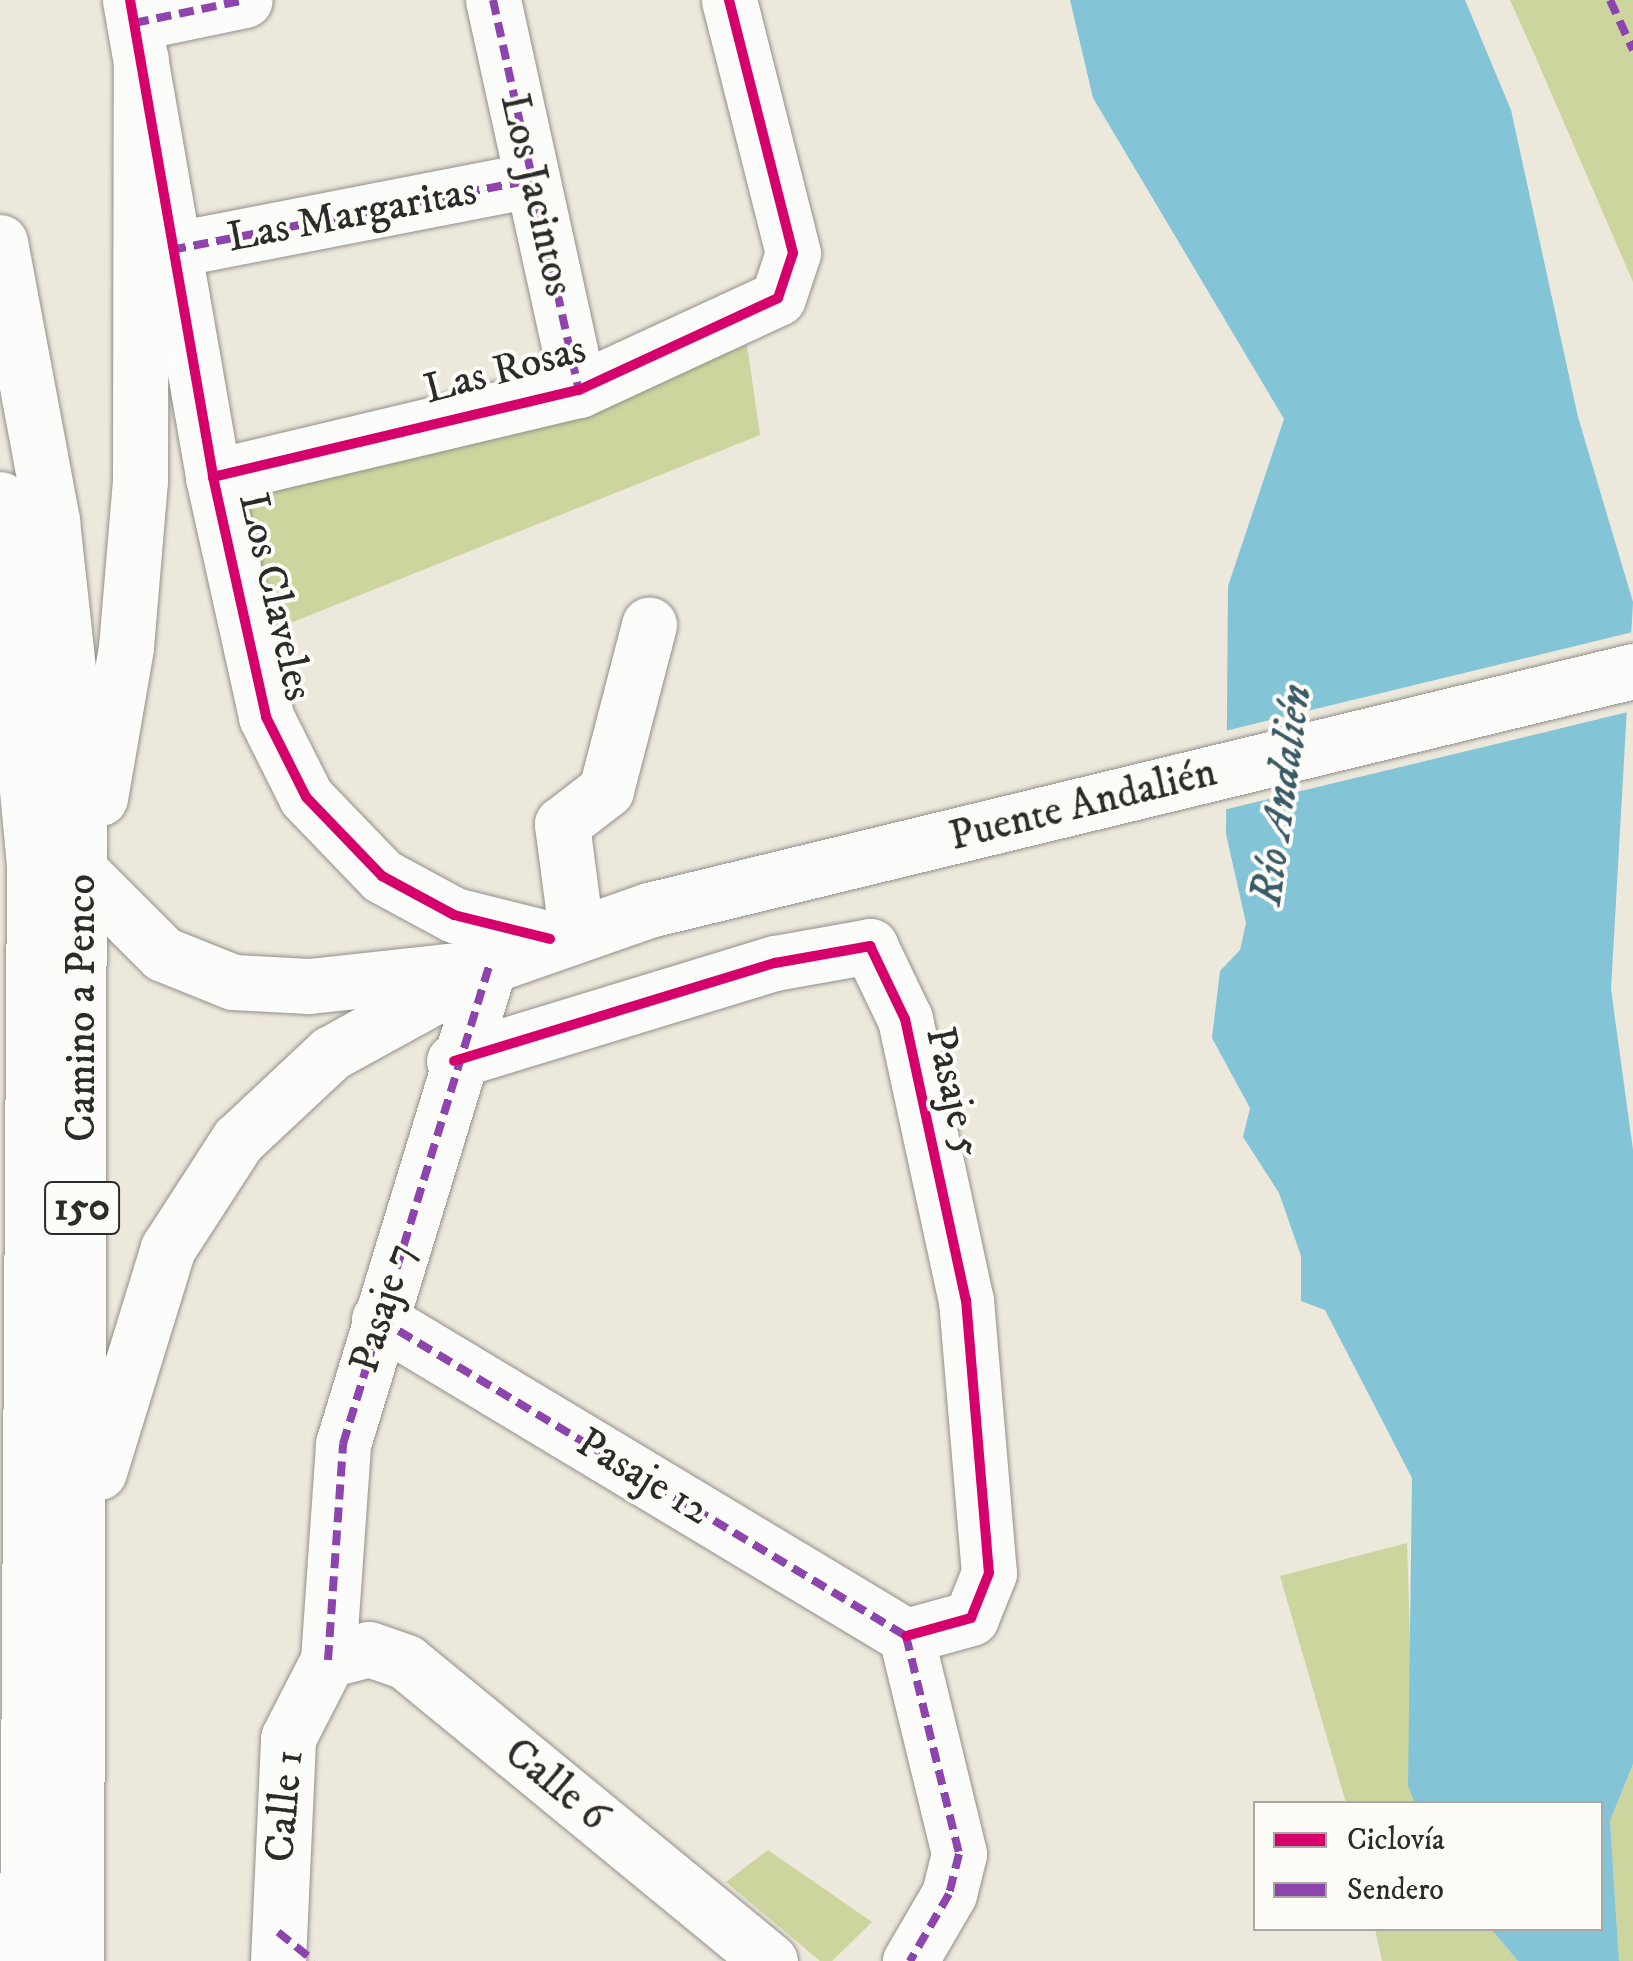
<!DOCTYPE html>
<meta charset="utf-8">
<style>
body{margin:0}
#map{position:relative;width:1633px;height:1961px;overflow:hidden;background:#ede8dc;font-family:"IM FELL DW Pica",serif}
div>[style]{position:absolute}
[style*='--x']{left:calc(var(--x)*1px);top:calc(var(--y)*1px);width:calc(var(--w)*1px);rotate:calc(var(--a)*1deg)}
.green>*{inset:0;background:#cbd59d}
.water>*{inset:0;background:#83c4d6}
.pier>*{inset:0;background:#ede8dc}
.roads{filter:drop-shadow(0 0 2px #928f8a) drop-shadow(0 0 2px #928f8a)}
.minor>*{height:55px;margin:-27.5px;padding:0 27.5px;transform-origin:27.5px;border-radius:27.5px;background:#fcfcfa}
.major>*{height:55px;margin:-27.5px;padding:0 27.5px;transform-origin:27.5px;border-radius:27.5px;background:#fcfcfa}
.highway>*{height:55px;margin:-27.5px;padding:0 27.5px;transform-origin:27.5px;border-radius:27.5px;background:#fcfcfa}
.quiet>*{height:8px;margin-top:-4px;transform-origin:0;background:repeating-linear-gradient(90deg,#8e44ad 0 15px,transparent 0 23px)}
.cycleway>*{height:10px;margin:-5px;padding:0 5px;transform-origin:5px;border-radius:5px;background:#d6006c}
span{translate:-50% -50%;white-space:nowrap;text-align:center;line-height:1.15;-webkit-text-stroke:8px #fdfcf7;paint-order:stroke}
.shield-label span{padding:2px 8px;background:#fdfcf7;border:2px solid;border-radius:8px;-webkit-text-stroke-width:0}
.shield-label{font-size:40px;color:#2b2b2b;font-weight:700}
.street-label{font-size:42px;color:#2b2b2b}
.water-label{font-size:45px;color:#3a5b66;font-style:italic}
.legend{position:absolute;left:1253px;top:1801px;width:350px;height:130px;box-sizing:border-box;background:#fdfcf7;border:2px solid #a9a8a5;margin:0;padding:12px 18px;list-style:none;font-size:30px;color:#2b2b2b}
.legend li{display:flex;align-items:center;gap:20px;height:50px}
.legend b{width:50px;border:2px solid #a9a8a5}
</style>
<div id="map">
<div class="green">
<div style="clip-path:polygon(1510px 0,1633px 0,1633px 282px,1536px 58px)"></div>
<div style="clip-path:polygon(747px 345px,760px 435px,268px 632px,241px 492px,555px 416px)"></div>
<div style="clip-path:polygon(1407px 1543px,1415px 1803px,1346px 1803px,1280px 1576px)"></div>
<div style="clip-path:polygon(1633px 1764px,1633px 1961px,1619px 1961px,1610px 1821px)"></div>
<div style="clip-path:polygon(768px 1850px,872px 1922px,832px 1961px,820px 1961px,726px 1882px)"></div>
<div style="clip-path:polygon(1375px 1929px,1491px 1929px,1518px 1961px,1382px 1961px)"></div>
</div>
<div class="water">
<div style="clip-path:polygon(1070px 0,1465px 0,1511px 110px,1578px 417px,1633px 602px,1611px 989px,1633px 1150px,1633px 1764px,1610px 1821px,1619px 1961px,1518px 1961px,1491px 1929px,1600px 1928px,1600px 1804px,1415px 1803px,1408px 1786px,1412px 1478px,1325px 1310px,1301px 1301px,1301px 1256px,1279px 1193px,1243px 1137px,1250px 1108px,1212px 1038px,1220px 971px,1240px 950px,1246px 923px,1226px 834px,1228px 586px,1284px 419px,1093px 98px)"></div>
</div>
<div class="pier">
<div style="clip-path:polygon(1633px 632px,1632px 711px,1223px 810px,1225px 731px)"></div>
</div>
<div class="roads">
<div class="minor">
<div style="--x:130;--y:0;--w:484;--a:80.1"></div>
<div style="--x:213;--y:477;--w:246;--a:77.5"></div>
<div style="--x:266;--y:717;--w:89;--a:63.4"></div>
<div style="--x:306;--y:797;--w:110;--a:46.1"></div>
<div style="--x:382;--y:876;--w:82;--a:28.4"></div>
<div style="--x:454;--y:915;--w:99;--a:14"></div>
<div style="--x:493;--y:0;--w:399;--a:77.6"></div>
<div style="--x:134;--y:23;--w:113;--a:-11.7"></div>
<div style="--x:171;--y:250;--w:368;--a:-11"></div>
<div style="--x:213;--y:477;--w:376;--a:-13.4"></div>
<div style="--x:579;--y:390;--w:219;--a:-24.8"></div>
<div style="--x:778;--y:298;--w:47;--a:-71.6"></div>
<div style="--x:793;--y:253;--w:261;--a:-104.2"></div>
<div style="--x:576;--y:931;--w:108;--a:-97.5"></div>
<div style="--x:562;--y:824;--w:56;--a:-37.7"></div>
<div style="--x:606;--y:790;--w:171;--a:-75.4"></div>
<div style="--x:454;--y:1061;--w:336;--a:-17"></div>
<div style="--x:775;--y:963;--w:97;--a:-10.1"></div>
<div style="--x:870;--y:946;--w:81;--a:64.4"></div>
<div style="--x:905;--y:1019;--w:288;--a:77.8"></div>
<div style="--x:966;--y:1300;--w:274;--a:85.2"></div>
<div style="--x:989;--y:1573;--w:48;--a:111.8"></div>
<div style="--x:971;--y:1618;--w:67;--a:164.5"></div>
<div style="--x:379;--y:1319;--w:615;--a:31.03"></div>
<div style="--x:906;--y:1636;--w:224;--a:76.3"></div>
<div style="--x:959;--y:1854;--w:41;--a:104"></div>
<div style="--x:949;--y:1894;--w:78;--a:120.2"></div>
<div style="--x:328;--y:1660;--w:217;--a:-86"></div>
<div style="--x:343;--y:1444;--w:500;--a:-73"></div>
<div style="--x:278;--y:1961;--w:223;--a:-87.4"></div>
<div style="--x:288;--y:1738;--w:88;--a:-62.9"></div>
<div style="--x:328;--y:1660;--w:42;--a:-15"></div>
<div style="--x:369;--y:1649;--w:39;--a:19"></div>
<div style="--x:406;--y:1662;--w:471;--a:39.4"></div>
</div>
<div class="major">
<div style="--x:489;--y:966;--w:170;--a:-19.3"></div>
<div style="--x:649;--y:910;--w:1013;--a:-13.65"></div>
</div>
<div class="highway">
<div style="--x:0;--y:242;--w:284;--a:79.4"></div>
<div style="--x:52;--y:521;--w:248;--a:83.8"></div>
<div style="--x:79;--y:768;--w:1193;--a:90.14"></div>
<div style="--x:0;--y:499;--w:372;--a:84.7"></div>
<div style="--x:34;--y:869;--w:1092;--a:90.37"></div>
<div style="--x:100;--y:798;--w:153;--a:-80.2"></div>
<div style="--x:126;--y:647;--w:167;--a:-85.2"></div>
<div style="--x:140;--y:481;--w:422;--a:-89.9"></div>
<div style="--x:83;--y:874;--w:113;--a:45"></div>
<div style="--x:163;--y:954;--w:75;--a:21.8"></div>
<div style="--x:233;--y:982;--w:76;--a:3"></div>
<div style="--x:309;--y:986;--w:157;--a:-6.2"></div>
<div style="--x:99;--y:1472;--w:234;--a:-72.9"></div>
<div style="--x:168;--y:1248;--w:129;--a:-57.1"></div>
<div style="--x:238;--y:1140;--w:127;--a:-43.1"></div>
<div style="--x:331;--y:1053;--w:180;--a:-28.8"></div>
</div>
</div>
<div class="quiet">
<div style="--x:493;--y:0;--w:399;--a:77.6"></div>
<div style="--x:1610;--y:0;--w:55;--a:65.3"></div>
<div style="--x:134;--y:23;--w:113;--a:-11.7"></div>
<div style="--x:171;--y:250;--w:368;--a:-11"></div>
<div style="--x:379;--y:1319;--w:615;--a:31.03"></div>
<div style="--x:906;--y:1636;--w:224;--a:76.3"></div>
<div style="--x:959;--y:1854;--w:41;--a:104"></div>
<div style="--x:949;--y:1894;--w:78;--a:120.2"></div>
<div style="--x:328;--y:1660;--w:217;--a:-86"></div>
<div style="--x:343;--y:1444;--w:500;--a:-73"></div>
<div style="--x:278;--y:1932;--w:46;--a:38.9"></div>
</div>
<div class="cycleway">
<div style="--x:130;--y:0;--w:484;--a:80.1"></div>
<div style="--x:213;--y:477;--w:246;--a:77.5"></div>
<div style="--x:266;--y:717;--w:89;--a:63.4"></div>
<div style="--x:306;--y:797;--w:110;--a:46.1"></div>
<div style="--x:382;--y:876;--w:82;--a:28.4"></div>
<div style="--x:454;--y:915;--w:99;--a:14"></div>
<div style="--x:213;--y:477;--w:376;--a:-13.4"></div>
<div style="--x:579;--y:390;--w:219;--a:-24.8"></div>
<div style="--x:778;--y:298;--w:47;--a:-71.6"></div>
<div style="--x:793;--y:253;--w:261;--a:-104.2"></div>
<div style="--x:454;--y:1061;--w:336;--a:-17"></div>
<div style="--x:775;--y:963;--w:97;--a:-10.1"></div>
<div style="--x:870;--y:946;--w:81;--a:64.4"></div>
<div style="--x:905;--y:1019;--w:288;--a:77.8"></div>
<div style="--x:966;--y:1300;--w:274;--a:85.2"></div>
<div style="--x:989;--y:1573;--w:48;--a:111.8"></div>
<div style="--x:971;--y:1618;--w:67;--a:164.5"></div>
</div>
<div class="shield-label">
<span style="left:82px;top:1208px">150</span>
</div>
<div class="street-label">
<span style="left:536px;top:195px;rotate:77deg">Los Jacintos</span>
<span style="left:352px;top:215px;rotate:-11deg">Las Margaritas</span>
<span style="left:505px;top:370px;rotate:-15deg">Las Rosas</span>
<span style="left:275px;top:597px;rotate:77deg">Los Claveles</span>
<span style="left:1083px;top:805px;rotate:-14deg">Puente Andalién</span>
<span style="left:82px;top:1008px;rotate:-90deg">Camino a Penco</span>
<span style="left:953px;top:1092px;rotate:77deg">Pasaje 5</span>
<span style="left:383px;top:1308px;rotate:-73deg">Pasaje 7</span>
<span style="left:643px;top:1477px;rotate:31deg">Pasaje 12</span>
<span style="left:556px;top:1785px;rotate:39deg">Calle 6</span>
<span style="left:285px;top:1806px;rotate:-85deg">Calle 1</span>
</div>
<div class="water-label">
<span style="left:1283px;top:795px;rotate:-82deg">Río Andalién</span>
</div>
<ul class="legend">
<li><b style="height:12px;background:#d6006c"></b>Ciclovía</li>
<li><b style="height:12px;background:#8e44ad"></b>Sendero</li>
</ul>
</div>
